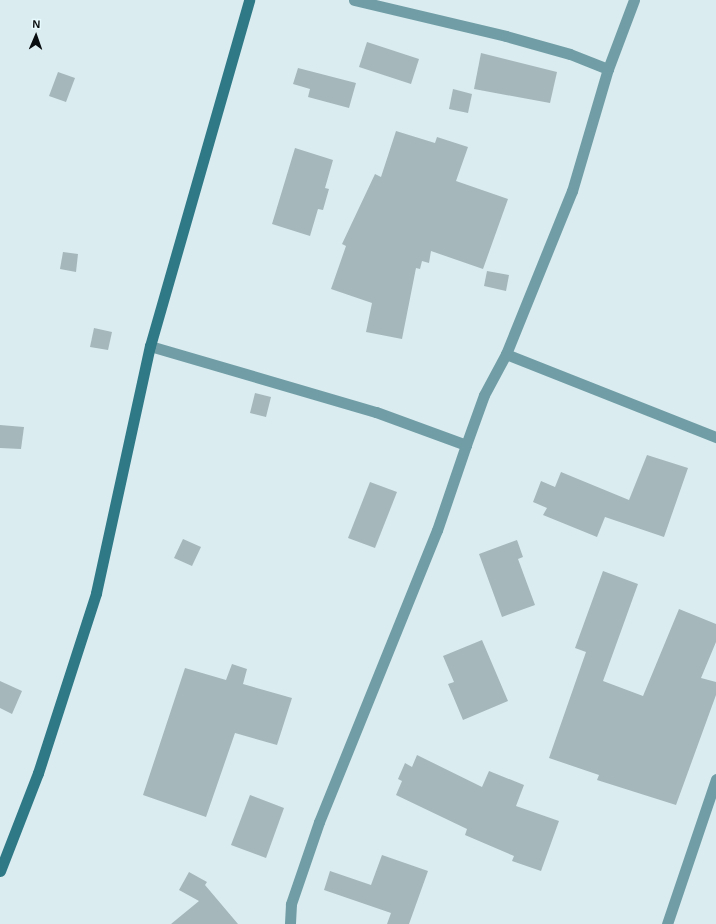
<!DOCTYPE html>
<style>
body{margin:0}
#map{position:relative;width:716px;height:924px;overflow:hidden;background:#daecf0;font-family:Arial,sans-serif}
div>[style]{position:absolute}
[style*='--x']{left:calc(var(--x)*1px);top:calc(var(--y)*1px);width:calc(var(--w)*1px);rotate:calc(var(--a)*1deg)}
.building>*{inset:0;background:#a6b7bb}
.minor>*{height:11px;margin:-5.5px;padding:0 5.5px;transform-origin:5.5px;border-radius:5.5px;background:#719ea6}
.secondary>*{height:11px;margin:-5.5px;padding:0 5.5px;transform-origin:5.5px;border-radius:5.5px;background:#2f7986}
span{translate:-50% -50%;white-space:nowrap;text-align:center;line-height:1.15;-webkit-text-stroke:3.5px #e7fafd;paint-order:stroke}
.north{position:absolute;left:16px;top:16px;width:40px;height:40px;-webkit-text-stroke:3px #e7fafd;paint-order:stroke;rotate:2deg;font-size:11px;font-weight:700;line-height:16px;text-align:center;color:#080d0f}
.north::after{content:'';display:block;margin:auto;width:14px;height:18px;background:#080d0f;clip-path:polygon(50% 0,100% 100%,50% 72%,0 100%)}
</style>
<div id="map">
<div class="building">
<div style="clip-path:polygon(367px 42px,419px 59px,411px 84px,359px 67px)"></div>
<div style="clip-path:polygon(481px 53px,557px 72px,550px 103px,474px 89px)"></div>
<div style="clip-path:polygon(298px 68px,356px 83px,349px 108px,308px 97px,310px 89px,293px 84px)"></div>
<div style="clip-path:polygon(58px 72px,75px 78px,66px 102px,49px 96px)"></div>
<div style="clip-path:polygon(453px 89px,472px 94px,468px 113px,449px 109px)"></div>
<div style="clip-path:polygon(396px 131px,435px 143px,437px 137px,468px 147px,456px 181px,508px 199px,483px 269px,431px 251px,429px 263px,422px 261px,420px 269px,416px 268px,402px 339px,366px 332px,372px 303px,331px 289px,346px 246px,342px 244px,375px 174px,381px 177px)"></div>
<div style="clip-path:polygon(295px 148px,333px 160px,325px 188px,329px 189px,323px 210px,318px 209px,310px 236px,272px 224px)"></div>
<div style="clip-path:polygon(63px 252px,78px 254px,76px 272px,60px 269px)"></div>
<div style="clip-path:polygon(487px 271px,509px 275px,506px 291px,484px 286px)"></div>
<div style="clip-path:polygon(94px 328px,112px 332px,108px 350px,90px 347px)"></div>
<div style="clip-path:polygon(255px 393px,271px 397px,266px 417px,250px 413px)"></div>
<div style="clip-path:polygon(0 425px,24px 427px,21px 449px,0 448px)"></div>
<div style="clip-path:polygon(647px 455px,688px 468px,664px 537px,605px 517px,597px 537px,543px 515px,547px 508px,533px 502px,541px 481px,555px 487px,561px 472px,629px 500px)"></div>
<div style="clip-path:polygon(370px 482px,397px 492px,375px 548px,348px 538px)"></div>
<div style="clip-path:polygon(183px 539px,201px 547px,192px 566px,174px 558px)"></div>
<div style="clip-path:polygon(517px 540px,523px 557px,518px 559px,535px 605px,502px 617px,479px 554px)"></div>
<div style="clip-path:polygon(603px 571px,638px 584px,603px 681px,643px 696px,679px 609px,716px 624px,716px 642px,701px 678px,716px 682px,716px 695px,676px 805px,597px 780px,599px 775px,549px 758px,586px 652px,575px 648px)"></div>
<div style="clip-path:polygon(482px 640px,508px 701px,463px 720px,448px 684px,454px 682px,443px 656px)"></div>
<div style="clip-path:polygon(232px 664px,247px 669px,243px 684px,292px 698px,277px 745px,235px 733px,206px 817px,143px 795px,185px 668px,226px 680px)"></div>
<div style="clip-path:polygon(0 681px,22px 691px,12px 714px,0 708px)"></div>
<div style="clip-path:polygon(417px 755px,482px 787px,489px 771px,524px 785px,516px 806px,559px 821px,541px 871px,512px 861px,514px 856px,465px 835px,467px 829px,396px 795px,402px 781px,398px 779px,405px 763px,412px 767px)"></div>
<div style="clip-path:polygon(250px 795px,284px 808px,266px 858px,231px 845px)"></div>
<div style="clip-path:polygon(382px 855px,428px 871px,409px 924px,387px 924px,391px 913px,324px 890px,330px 871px,371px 885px)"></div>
<div style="clip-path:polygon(189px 872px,207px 882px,205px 885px,238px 924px,171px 924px,199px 901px,179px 890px)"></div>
</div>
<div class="minor">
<div style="--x:354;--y:0;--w:156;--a:13.3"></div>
<div style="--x:506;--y:36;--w:66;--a:15.7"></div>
<div style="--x:570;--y:54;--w:41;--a:21.5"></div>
<div style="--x:150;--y:346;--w:235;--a:16.3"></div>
<div style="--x:376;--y:412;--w:96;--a:20.1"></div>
<div style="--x:466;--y:445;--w:90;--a:108.8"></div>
<div style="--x:437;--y:530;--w:315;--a:112"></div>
<div style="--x:319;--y:822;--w:87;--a:108.9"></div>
<div style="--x:291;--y:904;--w:20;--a:93"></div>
<div style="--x:506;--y:354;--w:226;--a:21.6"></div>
<div style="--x:466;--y:445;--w:53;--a:-70.2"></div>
<div style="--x:484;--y:395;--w:47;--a:-61.8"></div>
<div style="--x:506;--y:354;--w:176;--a:-68"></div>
<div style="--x:572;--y:191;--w:127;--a:-73.6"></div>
<div style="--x:608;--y:69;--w:74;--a:-69.4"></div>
<div style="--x:667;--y:924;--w:153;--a:-71.3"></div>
</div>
<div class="secondary">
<div style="--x:0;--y:871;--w:105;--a:-68.8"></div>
<div style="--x:38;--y:773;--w:189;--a:-72.1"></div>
<div style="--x:96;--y:593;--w:253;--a:-77.7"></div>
<div style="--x:150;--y:346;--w:360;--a:-74"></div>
</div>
<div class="north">N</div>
</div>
